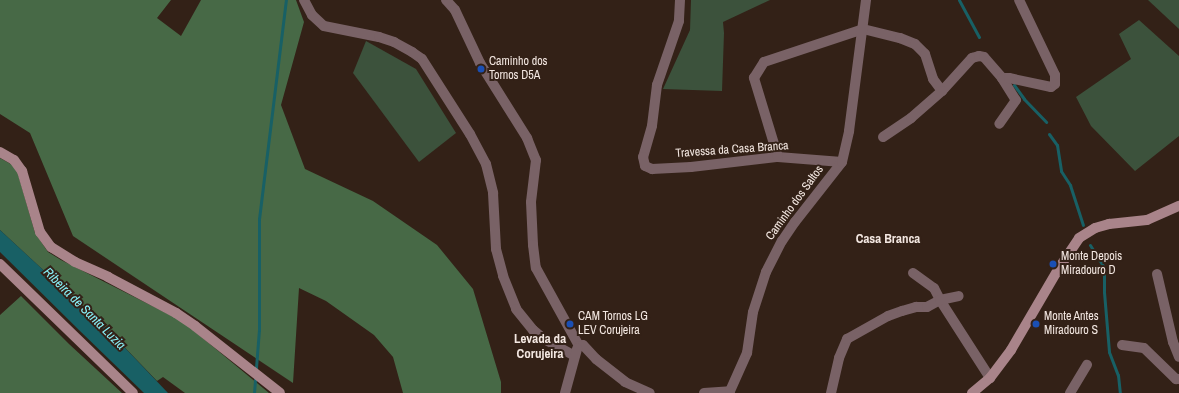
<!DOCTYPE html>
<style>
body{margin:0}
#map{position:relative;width:1179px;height:393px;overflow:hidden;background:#332117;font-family:"Archivo Narrow",sans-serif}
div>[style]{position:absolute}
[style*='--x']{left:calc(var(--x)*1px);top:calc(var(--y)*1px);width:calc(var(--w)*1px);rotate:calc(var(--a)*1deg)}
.green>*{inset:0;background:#3c523c}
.forest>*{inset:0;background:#476946}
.water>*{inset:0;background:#186065}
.stream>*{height:3px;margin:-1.5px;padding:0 1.5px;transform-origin:1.5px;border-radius:1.5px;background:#186065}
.minor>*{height:10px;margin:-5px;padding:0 5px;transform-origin:5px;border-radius:5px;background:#796266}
.secondary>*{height:10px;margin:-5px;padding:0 5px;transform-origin:5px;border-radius:5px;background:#a9848a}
.dots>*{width:11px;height:11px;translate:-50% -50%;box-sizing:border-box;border:2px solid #332117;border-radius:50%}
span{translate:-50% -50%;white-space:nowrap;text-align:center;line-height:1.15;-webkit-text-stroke:4px #332117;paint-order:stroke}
.poi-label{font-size:12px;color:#f3e7e1}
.left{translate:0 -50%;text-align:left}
.street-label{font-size:12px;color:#f3e7e1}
.neighbourhood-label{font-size:13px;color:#f3e7e1;font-weight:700}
.water-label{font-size:13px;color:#89f2f9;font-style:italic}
</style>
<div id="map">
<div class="green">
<div style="clip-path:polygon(691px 0,770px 0,723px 22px,724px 33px,722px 91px,663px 89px,690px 30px)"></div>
<div style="clip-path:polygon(1148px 0,1179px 0,1179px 29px)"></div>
<div style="clip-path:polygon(1139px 20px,1179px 56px,1179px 136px,1135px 171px,1091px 126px,1076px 97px,1131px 59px,1119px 34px)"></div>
<div style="clip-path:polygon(366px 41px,416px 69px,456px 133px,419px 162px,353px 73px)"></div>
</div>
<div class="forest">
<div style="clip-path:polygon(0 0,171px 0,157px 18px,181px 36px,201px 0,296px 0,304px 22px,281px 105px,305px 169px,373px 201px,437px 245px,473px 289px,501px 382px,501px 393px,403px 393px,393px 357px,374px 335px,326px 301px,299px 288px,293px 383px,73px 236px,30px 133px,0 114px)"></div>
<div style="clip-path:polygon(0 158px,16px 167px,35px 233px,48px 252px,61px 260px,182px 321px,269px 393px,185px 393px,163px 377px,157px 381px,108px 330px,0 230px)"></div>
<div style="clip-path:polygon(21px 296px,69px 344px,122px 393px,0 393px,0 315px)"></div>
</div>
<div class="water">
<div style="clip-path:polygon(0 230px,107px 329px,168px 393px,144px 393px,81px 332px,0 252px)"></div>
</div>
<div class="stream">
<div style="--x:959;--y:0;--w:42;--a:61.6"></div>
<div style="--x:1014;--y:85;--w:17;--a:54"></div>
<div style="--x:1024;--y:99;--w:32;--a:46"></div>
<div style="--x:1049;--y:134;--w:14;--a:54"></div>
<div style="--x:1057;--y:145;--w:26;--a:81"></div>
<div style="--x:1061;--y:171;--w:17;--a:57"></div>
<div style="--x:1070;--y:185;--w:42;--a:72"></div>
<div style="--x:1090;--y:245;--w:26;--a:58"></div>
<div style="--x:1104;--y:267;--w:25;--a:90"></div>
<div style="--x:1104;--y:292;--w:60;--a:85.2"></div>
<div style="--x:1109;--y:352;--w:25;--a:69"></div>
<div style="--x:1118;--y:375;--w:18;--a:84"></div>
<div style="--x:254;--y:393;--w:63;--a:-85.5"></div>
<div style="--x:259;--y:330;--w:111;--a:-90"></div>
<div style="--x:259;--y:219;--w:221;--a:-83"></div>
</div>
<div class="minor">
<div style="--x:304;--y:0;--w:17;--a:62"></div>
<div style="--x:312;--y:15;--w:16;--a:43"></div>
<div style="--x:324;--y:26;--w:56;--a:11.3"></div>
<div style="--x:379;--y:37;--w:16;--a:18"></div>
<div style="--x:394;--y:42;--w:21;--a:29"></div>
<div style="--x:412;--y:52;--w:12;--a:35"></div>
<div style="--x:422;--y:59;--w:89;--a:57.4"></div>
<div style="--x:470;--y:134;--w:34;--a:62"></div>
<div style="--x:486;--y:164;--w:30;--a:76"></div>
<div style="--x:493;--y:193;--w:56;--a:86.9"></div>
<div style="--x:496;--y:249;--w:28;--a:75"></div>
<div style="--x:503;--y:276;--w:35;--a:68"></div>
<div style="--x:516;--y:309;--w:27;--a:51"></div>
<div style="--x:533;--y:330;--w:14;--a:39"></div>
<div style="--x:544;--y:339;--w:35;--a:29"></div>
<div style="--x:446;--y:0;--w:13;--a:48"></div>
<div style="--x:455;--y:10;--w:59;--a:64.7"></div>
<div style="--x:480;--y:63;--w:89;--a:57.9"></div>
<div style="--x:527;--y:138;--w:24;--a:68"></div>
<div style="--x:536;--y:160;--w:42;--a:96.8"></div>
<div style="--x:531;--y:202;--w:43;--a:87.3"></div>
<div style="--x:533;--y:245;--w:23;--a:83"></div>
<div style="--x:536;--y:268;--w:89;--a:61.1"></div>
<div style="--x:680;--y:0;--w:21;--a:93"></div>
<div style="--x:679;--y:21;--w:68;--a:109"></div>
<div style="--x:657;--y:85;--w:41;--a:97"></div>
<div style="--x:652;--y:126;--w:32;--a:106"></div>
<div style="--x:643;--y:157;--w:9;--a:77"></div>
<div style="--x:645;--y:166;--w:8;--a:23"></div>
<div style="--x:652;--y:169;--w:39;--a:-3"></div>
<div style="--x:691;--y:167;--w:88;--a:-6.6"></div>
<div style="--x:778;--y:157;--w:64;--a:4.5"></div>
<div style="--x:863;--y:29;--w:38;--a:14"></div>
<div style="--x:900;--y:38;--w:16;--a:22"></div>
<div style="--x:915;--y:44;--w:14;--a:45"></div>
<div style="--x:925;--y:54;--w:26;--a:72"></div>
<div style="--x:933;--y:79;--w:15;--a:53"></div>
<div style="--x:942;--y:91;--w:45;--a:-47.7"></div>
<div style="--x:972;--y:58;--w:7;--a:-16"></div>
<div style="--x:979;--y:56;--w:5;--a:11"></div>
<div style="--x:984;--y:57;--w:28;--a:49"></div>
<div style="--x:1002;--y:78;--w:26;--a:58"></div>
<div style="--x:1016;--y:100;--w:29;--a:125"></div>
<div style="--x:1002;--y:78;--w:7;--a:0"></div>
<div style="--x:1009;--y:78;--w:43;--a:12.1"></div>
<div style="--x:1051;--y:87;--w:5;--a:-37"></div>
<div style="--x:1055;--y:84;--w:9;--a:-90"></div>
<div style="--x:1055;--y:75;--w:83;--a:-115.6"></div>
<div style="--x:883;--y:137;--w:34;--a:-34"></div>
<div style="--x:911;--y:118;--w:41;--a:-41.1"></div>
<div style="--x:778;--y:157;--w:83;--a:-106.9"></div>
<div style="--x:754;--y:78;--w:19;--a:-58"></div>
<div style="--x:764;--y:62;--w:104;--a:-18.4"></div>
<div style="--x:913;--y:273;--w:26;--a:36"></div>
<div style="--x:934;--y:288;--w:13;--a:63"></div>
<div style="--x:940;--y:300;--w:93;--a:57.3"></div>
<div style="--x:1157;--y:274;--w:70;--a:76.8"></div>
<div style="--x:1173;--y:342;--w:16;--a:68"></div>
<div style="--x:1122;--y:345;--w:22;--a:8"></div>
<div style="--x:1144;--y:348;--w:45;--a:44.1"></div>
<div style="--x:1176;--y:379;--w:3;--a:0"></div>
<div style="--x:579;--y:346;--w:4;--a:-14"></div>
<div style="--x:583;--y:345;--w:19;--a:47"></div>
<div style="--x:596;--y:359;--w:37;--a:38"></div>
<div style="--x:625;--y:382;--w:27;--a:24"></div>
<div style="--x:565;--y:393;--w:46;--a:-74.7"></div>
<div style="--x:704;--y:393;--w:26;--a:-4"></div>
<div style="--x:730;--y:391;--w:42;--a:-65.9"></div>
<div style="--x:747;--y:353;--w:41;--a:-81.7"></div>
<div style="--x:753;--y:312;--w:42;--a:-72"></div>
<div style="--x:766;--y:272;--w:35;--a:-63"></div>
<div style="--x:782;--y:241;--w:23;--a:-56"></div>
<div style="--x:795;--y:222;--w:76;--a:-51.9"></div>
<div style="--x:842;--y:162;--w:32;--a:-77"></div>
<div style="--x:849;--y:131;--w:132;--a:-82.6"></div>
<div style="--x:831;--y:393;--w:36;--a:-77"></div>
<div style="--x:839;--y:358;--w:21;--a:-67"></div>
<div style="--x:847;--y:339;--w:47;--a:-29.3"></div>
<div style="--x:888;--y:316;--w:15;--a:-20"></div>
<div style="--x:902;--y:311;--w:15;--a:-16"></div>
<div style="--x:916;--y:307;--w:11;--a:0"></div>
<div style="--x:927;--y:307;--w:15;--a:-28"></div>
<div style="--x:940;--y:300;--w:19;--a:-12"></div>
<div style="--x:1070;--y:393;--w:33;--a:-59"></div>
</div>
<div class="secondary">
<div style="--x:0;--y:152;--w:16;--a:30"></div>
<div style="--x:14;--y:160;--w:14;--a:54"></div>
<div style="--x:22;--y:171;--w:64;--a:73.6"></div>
<div style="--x:40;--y:232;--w:19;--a:54"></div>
<div style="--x:51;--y:247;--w:28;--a:32"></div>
<div style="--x:75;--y:262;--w:36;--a:24"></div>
<div style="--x:108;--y:277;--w:77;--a:27.9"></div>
<div style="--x:176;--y:313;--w:23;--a:34"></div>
<div style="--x:195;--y:326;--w:108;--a:38.2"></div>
<div style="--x:0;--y:264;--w:185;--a:44.1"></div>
<div style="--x:972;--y:393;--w:23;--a:-40"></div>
<div style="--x:990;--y:378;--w:35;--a:-53"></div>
<div style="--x:1011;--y:350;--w:95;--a:-59.7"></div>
<div style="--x:1059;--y:268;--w:36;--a:-56"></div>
<div style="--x:1079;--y:238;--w:19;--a:-32"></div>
<div style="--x:1095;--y:228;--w:15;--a:-16"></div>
<div style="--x:1109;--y:224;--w:38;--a:-6"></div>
<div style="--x:1147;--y:220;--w:35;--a:-24"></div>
</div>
<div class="dots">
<div style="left:481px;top:69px;background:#1a4fb4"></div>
<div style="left:1053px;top:264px;background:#1a4fb4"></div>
<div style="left:570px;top:324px;background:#1a4fb4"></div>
<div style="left:1036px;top:324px;background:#1a4fb4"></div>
</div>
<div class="poi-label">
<span class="left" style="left:489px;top:69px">Caminho dos<br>Tornos D5A</span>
<span class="left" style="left:1061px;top:264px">Monte Depois<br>Miradouro D</span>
<span class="left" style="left:578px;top:324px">CAM Tornos LG<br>LEV Corujeira</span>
<span class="left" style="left:1044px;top:324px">Monte Antes<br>Miradouro S</span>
</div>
<div class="street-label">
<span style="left:732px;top:150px;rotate:-4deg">Travessa da Casa Branca</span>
<span style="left:795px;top:203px;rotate:-54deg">Caminho dos Saltos</span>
</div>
<div class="neighbourhood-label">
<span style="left:888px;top:239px">Casa Branca</span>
<span style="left:540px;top:347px">Levada da<br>Corujeira</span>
</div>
<div class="water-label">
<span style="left:84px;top:309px;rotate:45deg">Ribeira de Santa Luzia</span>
</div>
</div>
